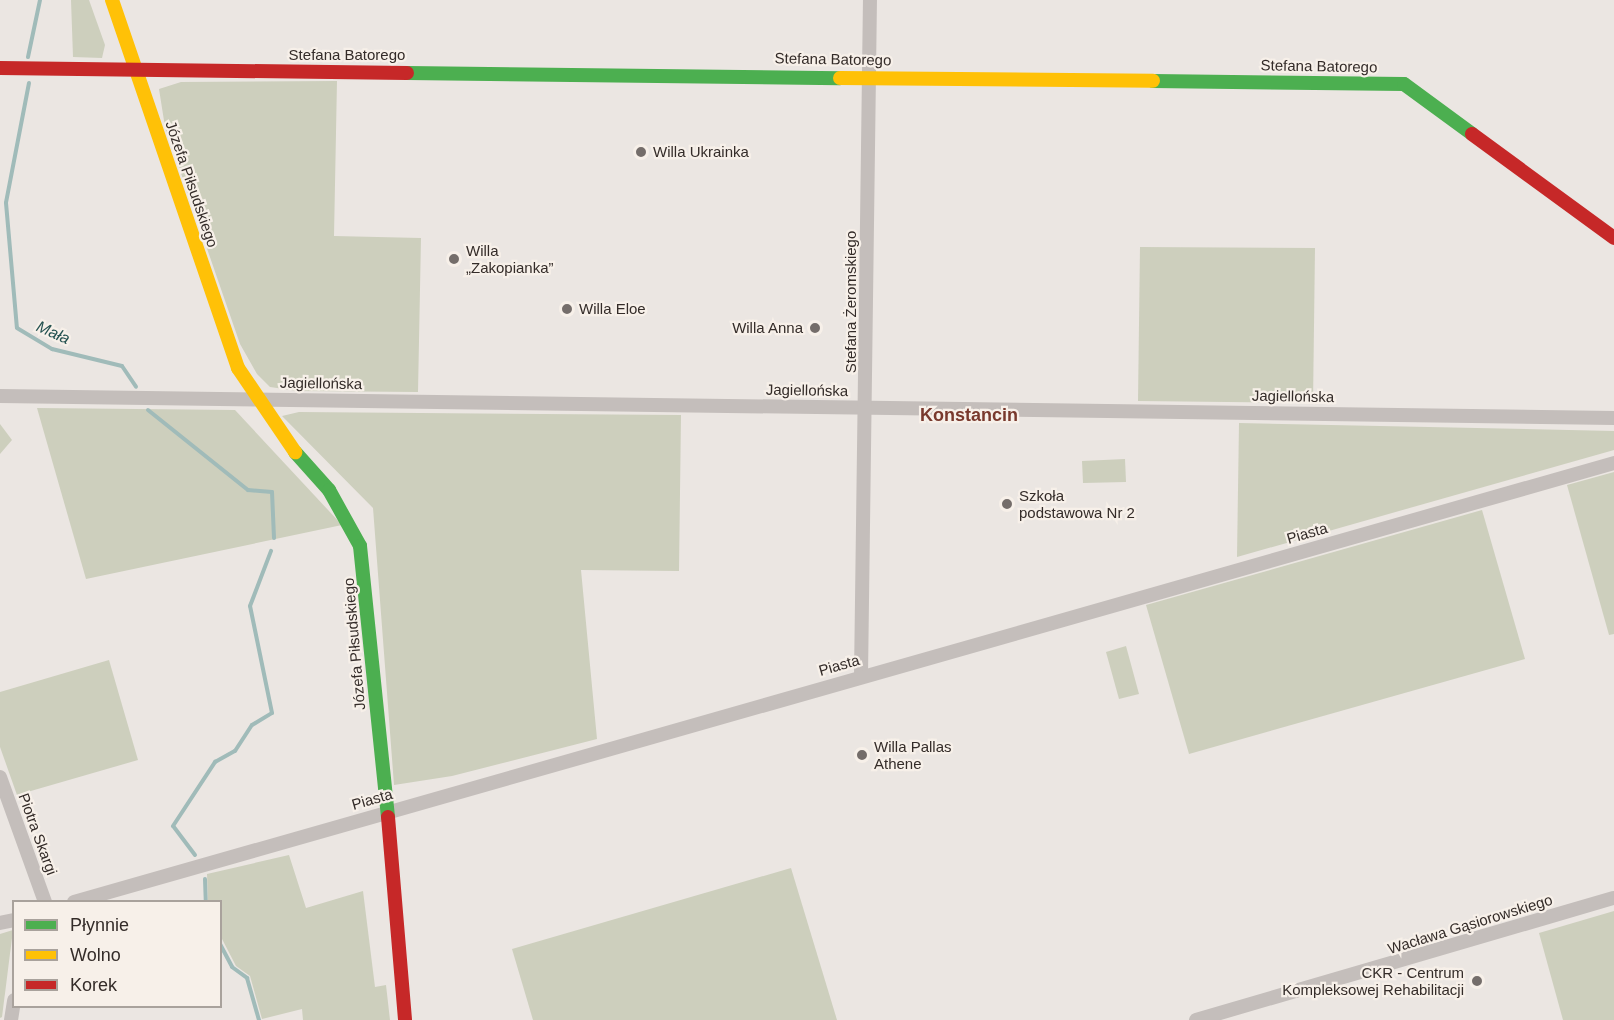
<!DOCTYPE html>
<meta charset="utf-8">
<style>
body{margin:0}
#map{position:relative;width:1614px;height:1020px;overflow:hidden;background:#ebe6e2;font-family:Helvetica,sans-serif}
div>[style]{position:absolute}
[style*='--x']{left:calc(var(--x)*1px);top:calc(var(--y)*1px);width:calc(var(--w)*1px);rotate:calc(var(--a)*1deg)}
.green>*{inset:0;background:#cdcfbd}
.stream>*{height:4px;margin:-2px;padding:0 2px;transform-origin:2px;border-radius:2px;background:#a0bbb9}
.street>*{height:14px;margin:-7px;padding:0 7px;transform-origin:7px;border-radius:7px;background:#c4bebb}
.fast>*{height:14px;margin:-7px;padding:0 7px;transform-origin:7px;border-radius:7px;background:#4caf50}
.slow>*{height:14px;margin:-7px;padding:0 7px;transform-origin:7px;border-radius:7px;background:#ffc107}
.jam>*{height:14px;margin:-7px;padding:0 7px;transform-origin:7px;border-radius:7px;background:#c62828}
.dots>*{width:16px;height:16px;translate:-50% -50%;box-sizing:border-box;border:3px solid #f7f0e9;border-radius:50%}
span{translate:-50% -50%;white-space:nowrap;text-align:center;line-height:1.15;-webkit-text-stroke:4.5px #f7f0e9;paint-order:stroke}
.street-label{font-size:15px;color:#342c29}
.poi-label{font-size:15px;color:#342c29}
.left{translate:0 -50%;text-align:left}
.right{translate:-100% -50%;text-align:right}
.water-label{font-size:16px;color:#245150;font-style:italic}
.quarter-label{font-size:18px;color:#79392d;font-weight:700}
.legend{position:absolute;left:12px;top:900px;width:210px;height:108px;box-sizing:border-box;background:#f7f0e9;border:2px solid #a9a29c;margin:0;padding:8px 10px;list-style:none;font-size:18px;color:#342c29}
.legend li{display:flex;align-items:center;gap:12px;height:30px}
.legend b{width:30px;border:2px solid #a9a29c}
</style>
<div id="map">
<div class="green">
<div style="clip-path:polygon(71px 0,89px 0,105px 45px,102px 58px,73px 57px)"></div>
<div style="clip-path:polygon(337px 81px,334px 236px,421px 238px,418px 392px,298px 391px,270px 387px,257px 374px,240px 344px,165px 127px,159px 89px,181px 82px)"></div>
<div style="clip-path:polygon(1140px 247px,1315px 248px,1313px 403px,1138px 401px)"></div>
<div style="clip-path:polygon(37px 408px,235px 410px,342px 525px,86px 579px)"></div>
<div style="clip-path:polygon(299px 412px,681px 415px,679px 571px,581px 570px,597px 739px,452px 776px,394px 785px,373px 508px,282px 416px)"></div>
<div style="clip-path:polygon(1239px 423px,1614px 431px,1614px 450px,1237px 557px)"></div>
<div style="clip-path:polygon(0 424px,12px 440px,0 454px)"></div>
<div style="clip-path:polygon(1125px 459px,1126px 482px,1083px 483px,1082px 461px)"></div>
<div style="clip-path:polygon(1614px 472px,1614px 634px,1609px 635px,1567px 485px)"></div>
<div style="clip-path:polygon(1482px 510px,1525px 659px,1189px 754px,1146px 605px)"></div>
<div style="clip-path:polygon(1126px 646px,1139px 694px,1119px 699px,1106px 652px)"></div>
<div style="clip-path:polygon(109px 660px,138px 760px,17px 795px,0 747px,0 692px)"></div>
<div style="clip-path:polygon(289px 855px,306px 908px,363px 891px,375px 987px,386px 985px,390px 1020px,303px 1020px,302px 1009px,262px 1019px,250px 976px,236px 966px,221px 937px,220px 902px,208px 901px,207px 874px)"></div>
<div style="clip-path:polygon(791px 868px,837px 1020px,533px 1020px,512px 949px)"></div>
<div style="clip-path:polygon(1614px 911px,1614px 1020px,1563px 1020px,1539px 933px)"></div>
<div style="clip-path:polygon(13px 930px,2px 1017px,0 1018px,0 934px)"></div>
</div>
<div class="stream">
<div style="--x:28;--y:57;--w:58;--a:-78.1"></div>
<div style="--x:29;--y:83;--w:122;--a:100.9"></div>
<div style="--x:6;--y:203;--w:125;--a:85"></div>
<div style="--x:17;--y:328;--w:41;--a:31"></div>
<div style="--x:52;--y:349;--w:72;--a:13.7"></div>
<div style="--x:122;--y:366;--w:25;--a:56"></div>
<div style="--x:148;--y:410;--w:128;--a:38.7"></div>
<div style="--x:248;--y:490;--w:24;--a:5"></div>
<div style="--x:272;--y:492;--w:46;--a:87.5"></div>
<div style="--x:195;--y:855;--w:36;--a:-127"></div>
<div style="--x:173;--y:826;--w:77;--a:-56.7"></div>
<div style="--x:215;--y:762;--w:23;--a:-29"></div>
<div style="--x:235;--y:751;--w:31;--a:-57"></div>
<div style="--x:252;--y:725;--w:23;--a:-31"></div>
<div style="--x:272;--y:713;--w:109;--a:-101.6"></div>
<div style="--x:250;--y:606;--w:59;--a:-69.1"></div>
<div style="--x:205;--y:879;--w:23;--a:88"></div>
<div style="--x:220;--y:944;--w:26;--a:62"></div>
<div style="--x:232;--y:967;--w:19;--a:36"></div>
<div style="--x:247;--y:978;--w:44;--a:74.1"></div>
</div>
<div class="street">
<div style="--x:0;--y:396;--w:1614;--a:0.78"></div>
<div style="--x:861;--y:676;--w:676;--a:-89.24"></div>
<div style="--x:0;--y:777;--w:133;--a:70.2"></div>
<div style="--x:74;--y:902;--w:1601;--a:-15.91"></div>
<div style="--x:0;--y:923;--w:14;--a:-12"></div>
<div style="--x:11;--y:1020;--w:20;--a:-81"></div>
<div style="--x:1196;--y:1020;--w:435;--a:-16.3"></div>
</div>
<div class="fast">
<div style="--x:407;--y:73;--w:433;--a:0.7"></div>
<div style="--x:1153;--y:81;--w:251;--a:0.7"></div>
<div style="--x:1404;--y:84;--w:84;--a:36.3"></div>
<div style="--x:295;--y:452;--w:51;--a:48.2"></div>
<div style="--x:329;--y:490;--w:64;--a:61"></div>
<div style="--x:360;--y:546;--w:272;--a:84.1"></div>
</div>
<div class="slow">
<div style="--x:112;--y:0;--w:389;--a:71.1"></div>
<div style="--x:238;--y:368;--w:102;--a:55.8"></div>
<div style="--x:840;--y:78;--w:313;--a:0.5"></div>
</div>
<div class="jam">
<div style="--x:0;--y:68;--w:407;--a:0.7"></div>
<div style="--x:1472;--y:134;--w:176;--a:36.2"></div>
<div style="--x:388;--y:817;--w:204;--a:85.2"></div>
</div>
<div class="dots">
<div style="left:641px;top:152px;background:#746d6a"></div>
<div style="left:454px;top:259px;background:#746d6a"></div>
<div style="left:567px;top:309px;background:#746d6a"></div>
<div style="left:815px;top:328px;background:#746d6a"></div>
<div style="left:1007px;top:504px;background:#746d6a"></div>
<div style="left:862px;top:755px;background:#746d6a"></div>
<div style="left:1477px;top:981px;background:#746d6a"></div>
</div>
<div class="street-label">
<span style="left:347px;top:55px">Stefana Batorego</span>
<span style="left:833px;top:59px;rotate:1deg">Stefana Batorego</span>
<span style="left:1319px;top:66px;rotate:1deg">Stefana Batorego</span>
<span style="left:192px;top:184px;rotate:71deg">Józefa Piłsudskiego</span>
<span style="left:851px;top:302px;rotate:-90deg">Stefana Żeromskiego</span>
<span style="left:321px;top:383px;rotate:1deg">Jagiellońska</span>
<span style="left:807px;top:390px;rotate:1deg">Jagiellońska</span>
<span style="left:1293px;top:396px;rotate:1deg">Jagiellońska</span>
<span style="left:1307px;top:533px;rotate:-16deg">Piasta</span>
<span style="left:354px;top:644px;rotate:-95deg">Józefa Piłsudskiego</span>
<span style="left:839px;top:665px;rotate:-16deg">Piasta</span>
<span style="left:372px;top:799px;rotate:-16deg">Piasta</span>
<span style="left:38px;top:834px;rotate:70deg">Piotra Skargi</span>
<span style="left:1470px;top:924px;rotate:-17deg">Wacława Gąsiorowskiego</span>
</div>
<div class="poi-label">
<span class="left" style="left:653px;top:152px">Willa Ukrainka</span>
<span class="left" style="left:466px;top:259px">Willa<br>„Zakopianka”</span>
<span class="left" style="left:579px;top:309px">Willa Eloe</span>
<span class="right" style="left:803px;top:328px">Willa Anna</span>
<span class="left" style="left:1019px;top:504px">Szkoła<br>podstawowa Nr 2</span>
<span class="left" style="left:874px;top:755px">Willa Pallas<br>Athene</span>
<span class="right" style="left:1464px;top:981px">CKR - Centrum<br>Kompleksowej Rehabilitacji</span>
</div>
<div class="water-label">
<span style="left:53px;top:333px;rotate:24deg">Mała</span>
</div>
<div class="quarter-label">
<span style="left:969px;top:415px">Konstancin</span>
</div>
<ul class="legend">
<li><b style="height:8px;background:#4caf50"></b>Płynnie</li>
<li><b style="height:8px;background:#ffc107"></b>Wolno</li>
<li><b style="height:8px;background:#c62828"></b>Korek</li>
</ul>
</div>
